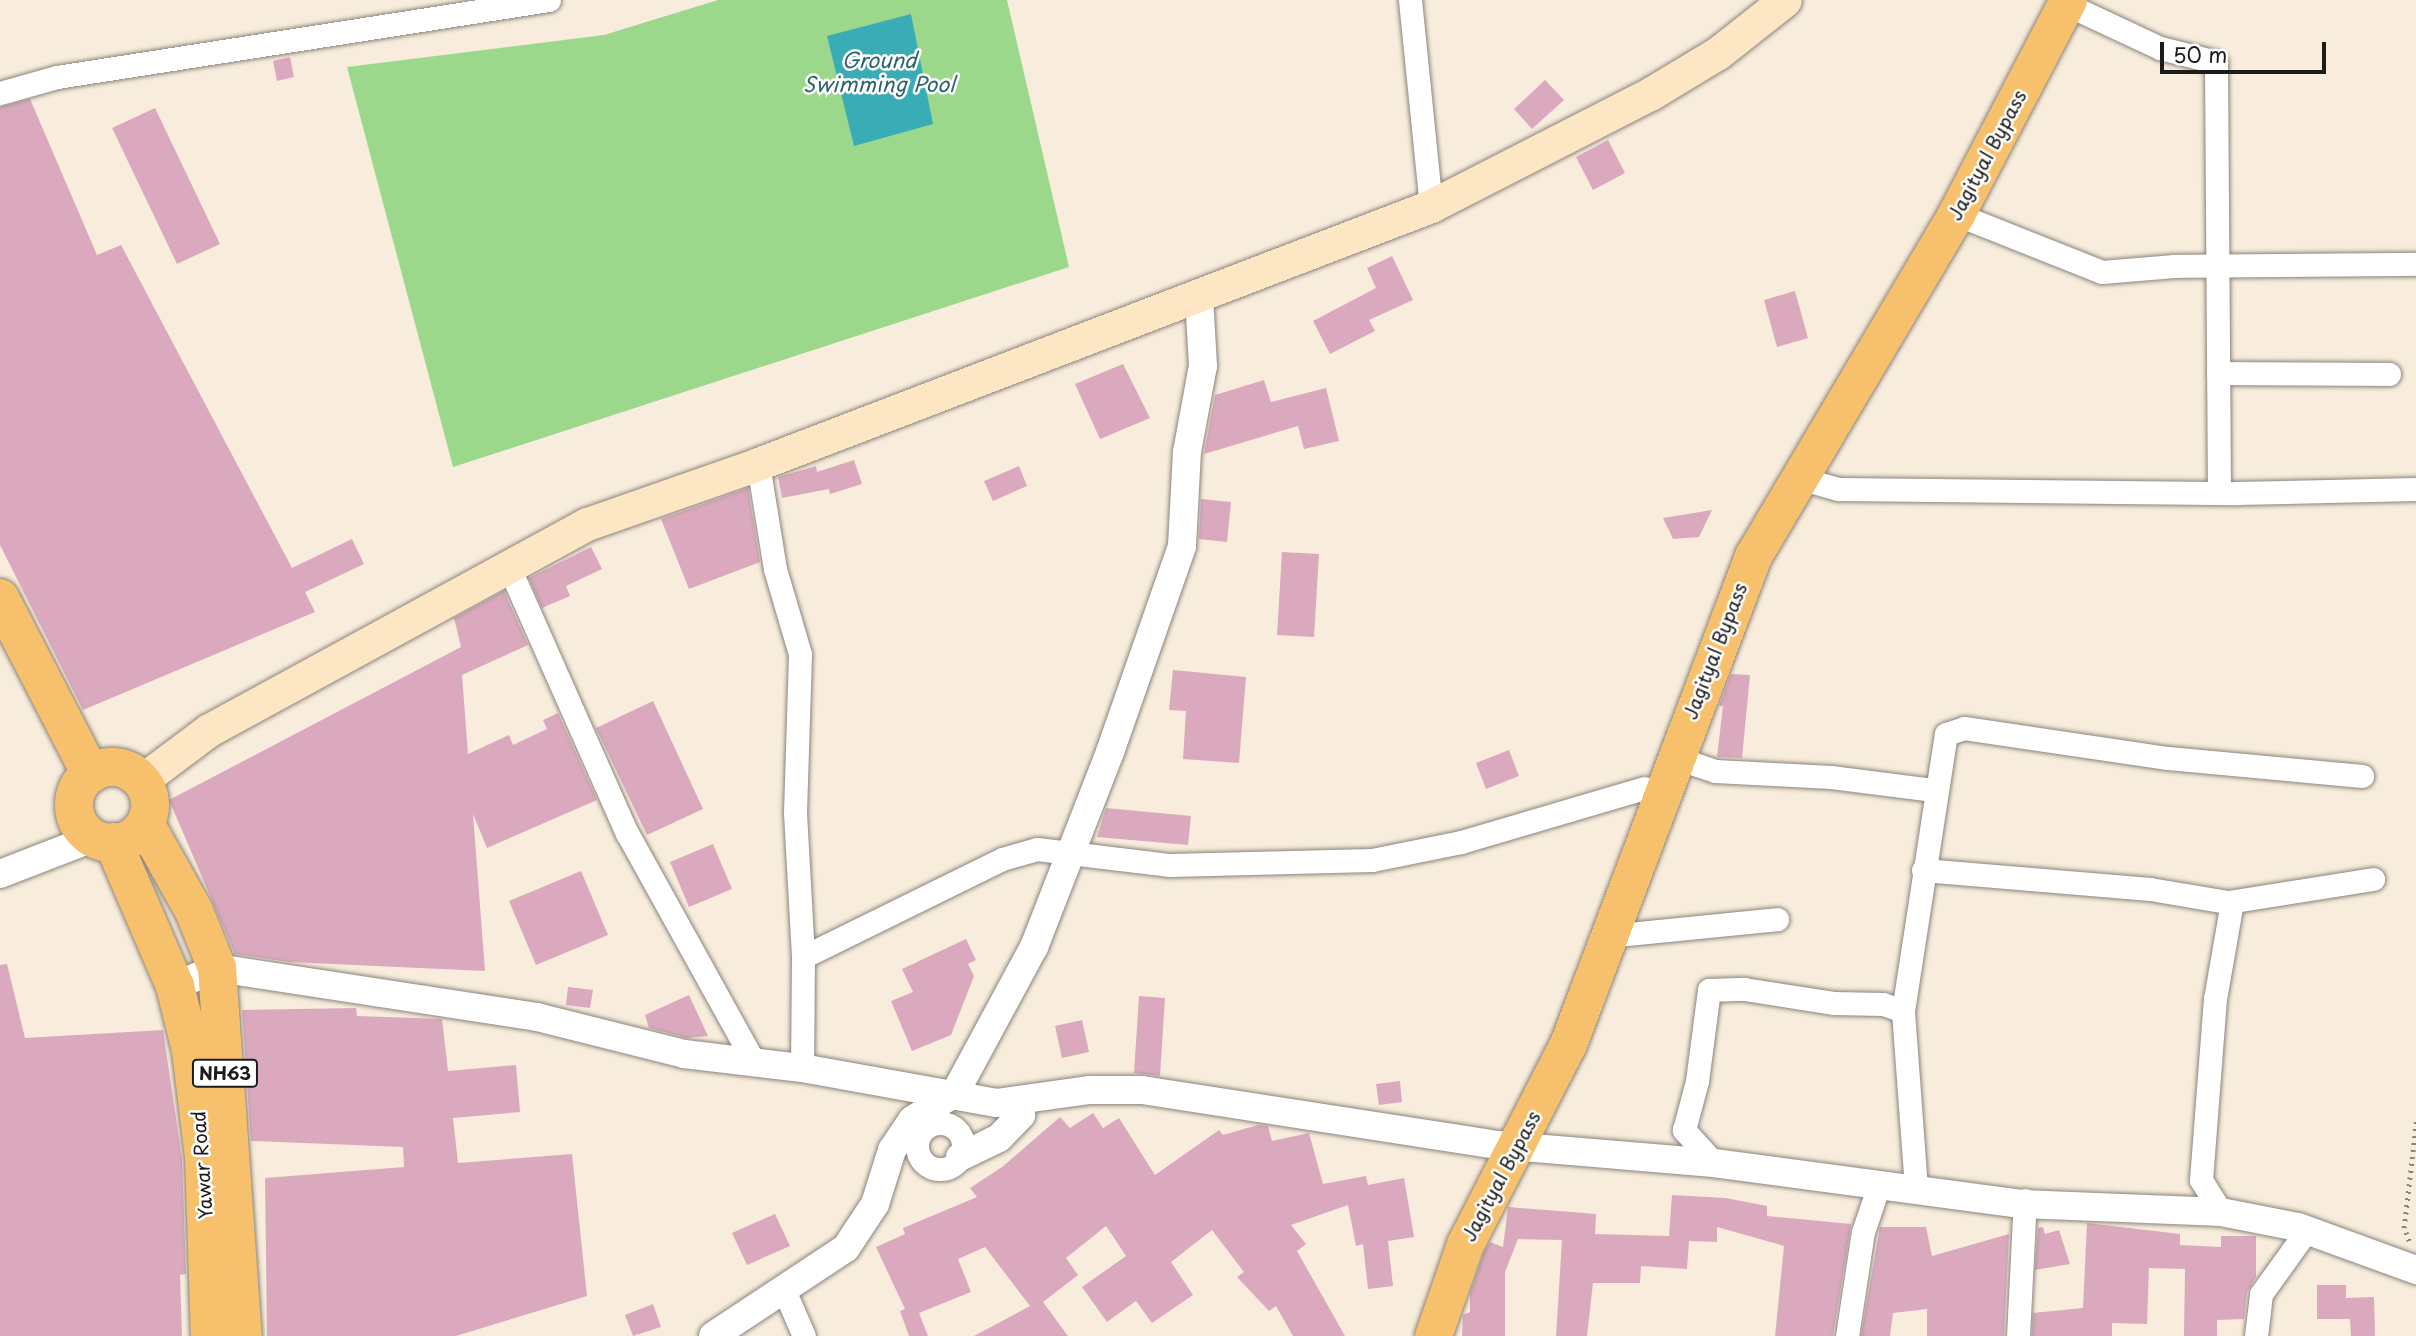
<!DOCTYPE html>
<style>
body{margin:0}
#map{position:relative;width:2416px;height:1336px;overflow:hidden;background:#f8ecdc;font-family:"Playpen Sans",sans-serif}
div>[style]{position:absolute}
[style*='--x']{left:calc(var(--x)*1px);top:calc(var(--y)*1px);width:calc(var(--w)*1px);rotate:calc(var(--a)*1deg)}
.green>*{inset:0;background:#9cd88c}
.water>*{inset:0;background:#3aacb5}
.building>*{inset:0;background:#dba9be}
.path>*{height:4.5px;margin-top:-2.25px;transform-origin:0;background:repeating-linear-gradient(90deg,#8a847c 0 2px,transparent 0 7px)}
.roads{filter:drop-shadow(0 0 2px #8a847c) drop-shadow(0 0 2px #8a847c)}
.minor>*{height:23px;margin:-11.5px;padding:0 11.5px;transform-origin:11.5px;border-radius:11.5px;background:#fff}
.minor>.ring{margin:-11.5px;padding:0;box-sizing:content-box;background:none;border:23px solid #fff;border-radius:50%}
.tertiary>*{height:28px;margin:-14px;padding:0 14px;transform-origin:14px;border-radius:14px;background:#fff}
.secondary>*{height:33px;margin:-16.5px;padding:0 16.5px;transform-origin:16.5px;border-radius:16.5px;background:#fce6c4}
.primary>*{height:37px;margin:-18.5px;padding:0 18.5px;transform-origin:18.5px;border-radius:18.5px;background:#f7c06c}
.trunk>*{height:38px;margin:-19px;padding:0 19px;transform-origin:19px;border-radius:19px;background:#f7c06c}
.trunk>.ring{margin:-19px;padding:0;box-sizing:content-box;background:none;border:38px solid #f7c06c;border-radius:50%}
span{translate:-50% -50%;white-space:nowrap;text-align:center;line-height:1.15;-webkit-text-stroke:5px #fff;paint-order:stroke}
.shield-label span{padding:2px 5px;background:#fff;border:2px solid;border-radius:5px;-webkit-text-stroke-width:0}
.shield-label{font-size:18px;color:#1c1c1c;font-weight:700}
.street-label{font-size:19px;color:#1c1c1c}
.water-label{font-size:21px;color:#2b6468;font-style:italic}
.scale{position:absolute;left:2160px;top:42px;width:166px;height:32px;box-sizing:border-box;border:4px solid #1c1c1c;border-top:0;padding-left:9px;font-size:21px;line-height:24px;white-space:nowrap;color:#1c1c1c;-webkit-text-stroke:5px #fff;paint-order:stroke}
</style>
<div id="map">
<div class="green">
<div style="clip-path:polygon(718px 0,1007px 0,1069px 267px,453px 467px,347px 67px,604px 35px)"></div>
</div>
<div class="water">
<div style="clip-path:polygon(911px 14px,933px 124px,854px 146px,827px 36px)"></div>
</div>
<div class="building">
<div style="clip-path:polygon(290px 57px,294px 77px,277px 81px,273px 61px)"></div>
<div style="clip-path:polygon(1545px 80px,1564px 100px,1532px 129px,1514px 109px)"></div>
<div style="clip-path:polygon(30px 99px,97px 255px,121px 245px,292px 568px,352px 539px,364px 564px,305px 592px,315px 612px,83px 710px,0 545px,0 107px)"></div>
<div style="clip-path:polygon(155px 108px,220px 244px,177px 264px,112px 128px)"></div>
<div style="clip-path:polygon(1608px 140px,1625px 173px,1593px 190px,1576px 157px)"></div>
<div style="clip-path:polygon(1392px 256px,1413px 300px,1369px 320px,1375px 331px,1330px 354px,1313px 321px,1376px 288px,1367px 268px)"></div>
<div style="clip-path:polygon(1795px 291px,1808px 338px,1777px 347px,1764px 300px)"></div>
<div style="clip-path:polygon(1123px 364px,1150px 418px,1100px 439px,1075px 384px)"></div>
<div style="clip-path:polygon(1264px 380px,1271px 402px,1326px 388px,1339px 441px,1304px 449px,1298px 426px,1204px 454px,1215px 395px)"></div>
<div style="clip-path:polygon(854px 460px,862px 484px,830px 494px,829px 489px,782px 498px,778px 477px,816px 466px,817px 472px)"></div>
<div style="clip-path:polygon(1019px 466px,1027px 486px,993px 501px,984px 481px)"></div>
<div style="clip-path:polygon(748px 488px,760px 562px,689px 589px,661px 519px)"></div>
<div style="clip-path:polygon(1201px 499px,1231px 502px,1227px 542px,1199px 539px)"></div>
<div style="clip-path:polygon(1712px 510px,1699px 537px,1673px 539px,1663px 518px)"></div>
<div style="clip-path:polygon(591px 547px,602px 569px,566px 586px,570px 596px,542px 608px,529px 578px)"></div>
<div style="clip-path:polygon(1282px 552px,1319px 554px,1314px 637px,1277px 635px)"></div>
<div style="clip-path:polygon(504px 591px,528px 645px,462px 675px,468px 754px,509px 735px,513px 745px,547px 729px,543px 720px,558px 713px,597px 800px,487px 848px,473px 814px,485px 971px,289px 962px,235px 954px,169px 800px,461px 647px,454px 618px)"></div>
<div style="clip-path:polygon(1173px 670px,1246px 677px,1239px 763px,1183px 759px,1186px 711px,1169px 710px)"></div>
<div style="clip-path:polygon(1731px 674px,1750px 675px,1742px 758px,1717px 757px,1723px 706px,1719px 706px)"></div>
<div style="clip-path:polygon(653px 701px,703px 809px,647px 835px,596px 728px)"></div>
<div style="clip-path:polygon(1509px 750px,1519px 776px,1486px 789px,1476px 763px)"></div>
<div style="clip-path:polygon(1106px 808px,1191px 816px,1188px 845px,1097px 837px)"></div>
<div style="clip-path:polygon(713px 844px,732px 889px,689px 907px,670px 862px)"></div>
<div style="clip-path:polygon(581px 871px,608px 935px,536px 965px,509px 901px)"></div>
<div style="clip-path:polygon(966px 939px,976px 960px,968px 964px,974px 976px,951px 1035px,912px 1051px,891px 1001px,913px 992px,902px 969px)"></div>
<div style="clip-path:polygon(7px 964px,25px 1038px,163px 1030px,182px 1159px,186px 1274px,180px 1275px,182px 1336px,0 1336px,0 965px)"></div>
<div style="clip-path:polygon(568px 987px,593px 990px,590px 1008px,566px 1005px)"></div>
<div style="clip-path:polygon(689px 995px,708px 1036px,687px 1038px,649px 1028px,645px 1015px)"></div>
<div style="clip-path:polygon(1139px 996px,1165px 998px,1160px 1076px,1134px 1073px)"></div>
<div style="clip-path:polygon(356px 1008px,357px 1016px,442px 1019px,448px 1071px,516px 1065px,520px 1112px,453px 1118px,458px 1163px,572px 1154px,587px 1296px,456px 1336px,267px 1336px,265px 1178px,404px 1167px,403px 1147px,251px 1141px,242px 1010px)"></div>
<div style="clip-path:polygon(1082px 1020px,1089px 1052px,1062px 1058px,1055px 1026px)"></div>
<div style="clip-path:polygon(1400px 1081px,1402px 1102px,1379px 1105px,1376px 1084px)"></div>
<div style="clip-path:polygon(1093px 1113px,1103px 1128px,1119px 1118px,1155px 1175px,1219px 1130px,1223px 1135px,1258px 1125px,1268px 1126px,1272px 1141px,1309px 1133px,1323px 1184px,1366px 1176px,1368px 1185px,1404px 1178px,1414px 1237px,1388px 1241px,1393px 1286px,1368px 1289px,1363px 1244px,1356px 1246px,1348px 1205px,1291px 1225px,1306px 1244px,1297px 1251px,1345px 1336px,1293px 1336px,1276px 1306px,1269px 1311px,1237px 1277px,1244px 1272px,1212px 1230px,1171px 1262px,1193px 1295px,1152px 1323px,1136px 1301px,1107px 1322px,1082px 1287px,1126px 1256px,1106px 1226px,1066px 1258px,1078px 1275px,1043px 1302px,1068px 1336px,974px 1336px,1030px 1306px,985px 1247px,958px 1259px,971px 1292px,919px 1313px,928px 1336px,909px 1336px,900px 1311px,905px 1309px,876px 1247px,905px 1234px,903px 1228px,977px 1197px,970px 1188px,1002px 1167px,1060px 1117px,1070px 1128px)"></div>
<div style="clip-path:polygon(1672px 1195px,1726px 1198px,1767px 1206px,1767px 1216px,1851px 1224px,1833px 1336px,1775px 1336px,1784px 1246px,1717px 1227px,1717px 1242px,1689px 1241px,1687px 1269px,1641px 1266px,1640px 1283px,1593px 1283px,1587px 1336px,1556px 1336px,1562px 1240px,1518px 1239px,1505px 1272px,1505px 1336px,1462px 1336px,1463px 1315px,1470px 1312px,1470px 1294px,1484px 1252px,1490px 1242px,1503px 1247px,1508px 1207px,1596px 1214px,1595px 1234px,1669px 1236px)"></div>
<div style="clip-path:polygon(775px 1214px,790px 1246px,747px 1265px,732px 1233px)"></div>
<div style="clip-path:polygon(2087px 1223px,2180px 1234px,2180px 1245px,2221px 1247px,2221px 1236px,2256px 1236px,2256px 1277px,2247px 1292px,2244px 1319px,2217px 1320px,2217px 1336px,2184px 1336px,2185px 1269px,2149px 1268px,2147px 1324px,2112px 1323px,2112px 1336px,2032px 1336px,2033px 1313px,2083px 1308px)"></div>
<div style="clip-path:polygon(1880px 1227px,1926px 1227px,1932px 1256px,2009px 1234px,2004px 1336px,1927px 1336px,1927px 1309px,1893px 1313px,1890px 1336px,1861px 1336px)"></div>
<div style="clip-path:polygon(2043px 1227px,2045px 1234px,2059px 1230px,2070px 1264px,2035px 1270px,2038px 1228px)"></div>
<div style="clip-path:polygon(2317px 1285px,2346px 1285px,2346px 1298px,2374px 1297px,2375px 1336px,2351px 1336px,2350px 1319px,2317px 1319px)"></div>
<div style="clip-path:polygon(653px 1304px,661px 1327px,633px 1336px,625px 1315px)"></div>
</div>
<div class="path">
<div style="--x:2409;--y:1241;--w:14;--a:-111"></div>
<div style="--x:2404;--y:1228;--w:107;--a:-83.5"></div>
</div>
<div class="roads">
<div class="minor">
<div style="--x:1410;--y:0;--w:207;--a:84.2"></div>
<div style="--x:2066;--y:4;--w:104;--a:25.1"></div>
<div style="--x:2160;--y:48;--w:58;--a:14"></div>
<div style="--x:2216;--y:62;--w:431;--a:89.6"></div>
<div style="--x:0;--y:93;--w:59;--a:-15.7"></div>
<div style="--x:57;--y:77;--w:498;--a:-8.9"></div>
<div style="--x:1956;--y:214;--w:157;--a:21.7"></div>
<div style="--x:2102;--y:272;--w:72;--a:-4.8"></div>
<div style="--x:2174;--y:266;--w:242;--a:-0.5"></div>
<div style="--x:2218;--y:373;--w:171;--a:0.3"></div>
<div style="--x:758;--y:464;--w:106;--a:80.8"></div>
<div style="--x:775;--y:569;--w:89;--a:73.6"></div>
<div style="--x:800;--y:654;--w:159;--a:91.8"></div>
<div style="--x:795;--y:813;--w:144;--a:86.8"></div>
<div style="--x:803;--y:957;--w:111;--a:90.5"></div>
<div style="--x:1799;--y:478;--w:41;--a:15.8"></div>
<div style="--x:1838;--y:489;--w:399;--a:0.6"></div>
<div style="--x:2237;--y:493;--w:179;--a:-1.3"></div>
<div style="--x:508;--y:565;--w:293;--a:66.1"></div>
<div style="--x:627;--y:833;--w:264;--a:61"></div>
<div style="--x:1674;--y:757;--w:43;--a:18.9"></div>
<div style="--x:1715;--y:771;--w:116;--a:3"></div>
<div style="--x:1831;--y:777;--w:104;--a:7.2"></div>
<div style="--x:1923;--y:870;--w:228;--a:4.8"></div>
<div style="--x:2150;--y:889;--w:79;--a:9.5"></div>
<div style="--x:2228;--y:902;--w:147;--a:-9"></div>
<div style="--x:1608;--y:936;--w:170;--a:-5.7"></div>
<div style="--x:803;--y:957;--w:222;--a:-26.2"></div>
<div style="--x:1002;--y:859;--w:36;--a:-16"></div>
<div style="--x:1037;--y:849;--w:134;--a:6.9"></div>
<div style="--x:1170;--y:865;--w:202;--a:-1.4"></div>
<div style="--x:1372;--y:860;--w:91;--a:-11.4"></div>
<div style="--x:1461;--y:842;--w:191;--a:-16.4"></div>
<div style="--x:1903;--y:1011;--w:280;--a:-81.2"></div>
<div style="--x:1946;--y:734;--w:19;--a:-18"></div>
<div style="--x:1964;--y:728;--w:206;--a:8.4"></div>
<div style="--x:2168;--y:758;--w:195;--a:5.3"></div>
<div class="ring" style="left:917px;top:1123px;width:23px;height:23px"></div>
<div style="--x:1714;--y:1163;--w:45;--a:-132.3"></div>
<div style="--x:1684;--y:1130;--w:51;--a:-75.1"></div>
<div style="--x:1697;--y:1081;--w:92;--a:-82.5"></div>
<div style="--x:1709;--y:990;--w:35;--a:-2"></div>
<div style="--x:1744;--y:989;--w:90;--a:8.9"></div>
<div style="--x:1833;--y:1003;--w:50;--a:1.1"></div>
<div style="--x:1883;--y:1004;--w:21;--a:19"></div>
<div style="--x:1903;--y:1011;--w:179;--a:85.8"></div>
<div style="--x:2221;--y:1212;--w:38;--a:-122"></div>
<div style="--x:2201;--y:1180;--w:182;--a:-85.6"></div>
<div style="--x:2215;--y:999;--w:98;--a:-80.1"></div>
<div style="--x:784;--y:1290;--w:50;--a:66.5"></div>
<div style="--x:1847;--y:1336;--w:105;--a:-81.3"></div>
<div style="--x:1863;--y:1232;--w:50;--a:-71.2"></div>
<div style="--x:2018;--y:1336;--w:136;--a:-87.1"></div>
<div style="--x:2256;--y:1336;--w:42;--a:-83.2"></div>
<div style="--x:2261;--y:1294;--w:79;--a:-54.3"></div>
</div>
<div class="tertiary">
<div style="--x:0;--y:874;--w:100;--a:-21.2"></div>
<div style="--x:175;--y:986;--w:46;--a:-23.2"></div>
<div style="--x:217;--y:968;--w:324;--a:8.7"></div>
<div style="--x:537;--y:1017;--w:152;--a:14.1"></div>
<div style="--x:684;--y:1054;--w:119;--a:6.8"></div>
<div style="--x:802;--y:1068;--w:197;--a:10.2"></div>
<div style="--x:996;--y:1103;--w:95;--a:-7.9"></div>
<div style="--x:1090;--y:1090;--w:52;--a:0"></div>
<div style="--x:1142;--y:1090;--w:361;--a:8.8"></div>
<div style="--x:1499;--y:1145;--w:216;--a:4.8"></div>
<div style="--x:1714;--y:1163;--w:310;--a:7.6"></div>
<div style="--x:2021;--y:1204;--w:200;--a:2.3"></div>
<div style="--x:2221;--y:1212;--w:78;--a:11"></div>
<div style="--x:2298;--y:1227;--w:126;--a:20"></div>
<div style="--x:960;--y:1157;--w:43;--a:-26"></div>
<div style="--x:999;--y:1138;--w:32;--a:-46"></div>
<div style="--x:1021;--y:1115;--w:15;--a:-113"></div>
<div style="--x:713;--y:1336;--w:159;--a:-33.5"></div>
<div style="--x:846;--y:1248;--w:53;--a:-56.6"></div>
<div style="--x:875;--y:1204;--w:57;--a:-72.5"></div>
<div style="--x:892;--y:1150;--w:36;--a:-56"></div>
<div style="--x:912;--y:1120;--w:51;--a:-32.1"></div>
<div style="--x:955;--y:1093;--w:166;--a:-61.6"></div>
<div style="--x:1034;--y:947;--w:209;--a:-68.7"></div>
<div style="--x:1110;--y:752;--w:218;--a:-70.7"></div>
<div style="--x:1182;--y:546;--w:94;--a:-87"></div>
<div style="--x:1187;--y:452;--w:87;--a:-79.5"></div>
<div style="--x:1203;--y:366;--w:69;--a:-93.3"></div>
</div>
<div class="secondary">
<div style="--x:141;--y:781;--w:85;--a:-36.9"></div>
<div style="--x:209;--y:730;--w:430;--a:-28.6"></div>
<div style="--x:587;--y:524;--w:181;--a:-19.3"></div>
<div style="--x:758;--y:464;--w:721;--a:-20.97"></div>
<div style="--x:1431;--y:206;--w:246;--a:-27.1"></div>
<div style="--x:1650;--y:94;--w:79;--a:-31.1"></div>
<div style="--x:1718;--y:53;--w:85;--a:-38.3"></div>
</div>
<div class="primary">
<div style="--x:1433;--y:1336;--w:97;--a:-70.8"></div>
<div style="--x:1465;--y:1244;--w:225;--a:-62.8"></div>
<div style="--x:1568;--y:1044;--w:522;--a:-69.24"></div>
<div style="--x:1753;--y:556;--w:398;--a:-59.3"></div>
<div style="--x:1956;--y:214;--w:242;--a:-62.4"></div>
</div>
<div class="trunk">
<div style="--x:0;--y:598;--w:198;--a:62.7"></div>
<div class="ring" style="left:74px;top:767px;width:38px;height:38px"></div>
<div style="--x:147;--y:827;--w:96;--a:60.8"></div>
<div style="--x:194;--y:911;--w:61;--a:68"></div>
<div style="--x:217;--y:968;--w:369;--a:86"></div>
<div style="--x:113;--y:842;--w:157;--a:66.7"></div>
<div style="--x:175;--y:986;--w:66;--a:76"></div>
<div style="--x:191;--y:1050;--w:108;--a:83.1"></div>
<div style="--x:204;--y:1157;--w:179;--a:88.1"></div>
</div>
</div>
<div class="shield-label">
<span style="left:225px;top:1073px">NH63</span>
</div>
<div class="street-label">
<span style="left:1987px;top:155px;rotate:-62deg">Jagityal Bypass</span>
<span style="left:1715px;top:651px;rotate:-69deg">Jagityal Bypass</span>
<span style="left:202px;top:1165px;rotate:-94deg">Yawar Road</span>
<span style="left:1501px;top:1176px;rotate:-62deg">Jagityal Bypass</span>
</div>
<div class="water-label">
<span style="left:879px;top:71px">Ground<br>Swimming Pool</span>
</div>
<div class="scale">50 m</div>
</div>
